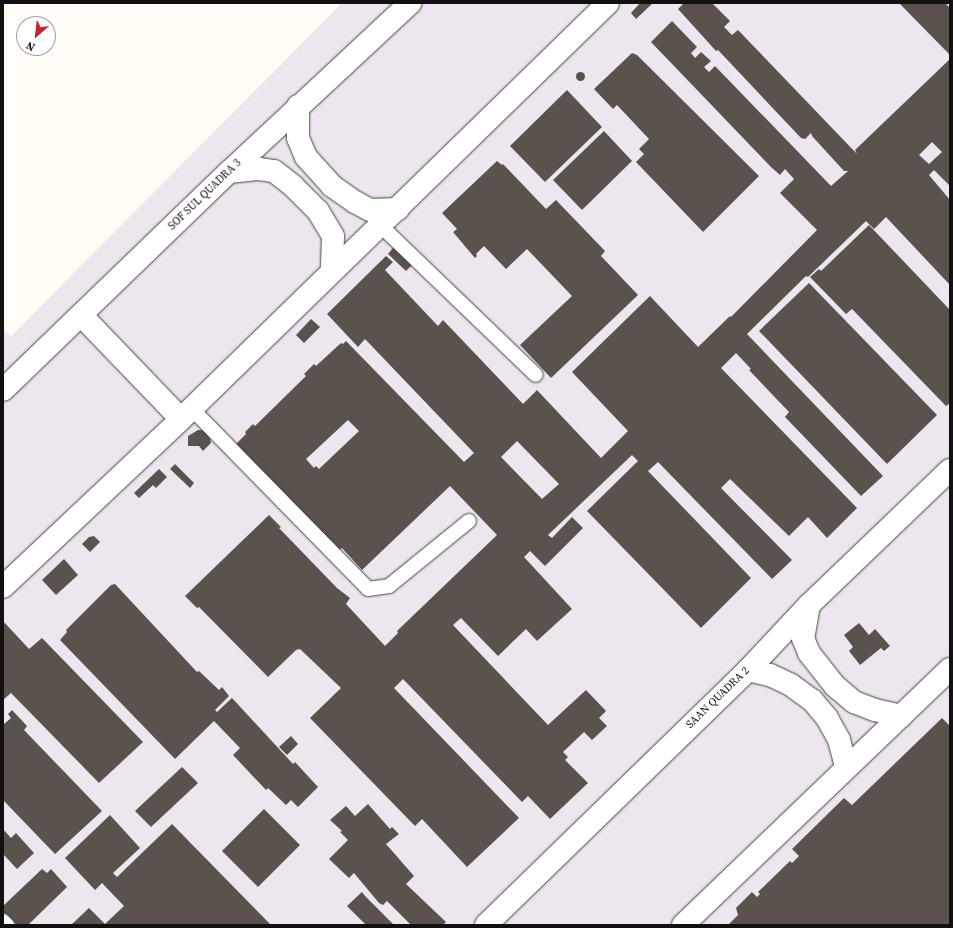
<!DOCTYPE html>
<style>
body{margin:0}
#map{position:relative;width:953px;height:928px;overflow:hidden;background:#fffdf5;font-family:"Source Serif 4",serif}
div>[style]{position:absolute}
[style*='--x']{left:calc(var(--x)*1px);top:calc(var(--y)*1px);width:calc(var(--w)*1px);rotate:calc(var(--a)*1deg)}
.industrial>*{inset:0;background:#eee6ef}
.building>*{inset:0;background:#5a524d}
.round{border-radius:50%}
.roads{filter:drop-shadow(0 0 1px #444) drop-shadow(0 0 1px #444)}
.service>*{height:14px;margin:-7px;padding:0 7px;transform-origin:7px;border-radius:7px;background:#fff}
.minor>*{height:22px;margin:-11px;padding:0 11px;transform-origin:11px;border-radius:11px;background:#fff}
span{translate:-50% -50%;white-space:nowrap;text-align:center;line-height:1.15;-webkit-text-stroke:4px #fff;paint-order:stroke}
.street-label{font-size:11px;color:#111}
.frame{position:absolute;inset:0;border:4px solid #111;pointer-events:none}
.north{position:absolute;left:16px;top:16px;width:40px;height:40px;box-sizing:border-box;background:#fff;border:1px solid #a0a0a0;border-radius:50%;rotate:208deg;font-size:11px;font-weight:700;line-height:16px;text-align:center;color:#111}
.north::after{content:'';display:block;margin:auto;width:14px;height:18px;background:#c4262e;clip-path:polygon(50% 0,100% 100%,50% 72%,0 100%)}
</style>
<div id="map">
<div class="industrial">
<div style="clip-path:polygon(342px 3px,950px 3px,950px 925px,3px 925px,3px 329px,11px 336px)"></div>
</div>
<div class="building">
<div style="clip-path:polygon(640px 3px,653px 3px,636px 19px,631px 13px)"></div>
<div style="clip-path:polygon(evenodd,684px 3px,712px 3px,730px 21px,724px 27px,732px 35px,738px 30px,857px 154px,855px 150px,950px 59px,950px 186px,934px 170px,929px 175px,950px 200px,950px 285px,886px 217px,874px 229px,866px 221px,808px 277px,806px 276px,747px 334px,883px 476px,861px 496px,785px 417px,789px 412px,749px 370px,751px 369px,736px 353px,721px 368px,857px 508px,827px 538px,808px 517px,789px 536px,730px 479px,721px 488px,792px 560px,772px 579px,658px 462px,648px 471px,751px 578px,701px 628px,587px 511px,638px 461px,632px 455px,548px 535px,552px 538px,572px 517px,583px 528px,545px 566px,530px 551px,524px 557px,572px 609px,537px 641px,526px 629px,498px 656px,461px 618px,453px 625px,548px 725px,586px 690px,606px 711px,599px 718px,607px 726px,592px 740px,584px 732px,563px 752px,568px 757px,565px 760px,588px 783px,550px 819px,528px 796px,522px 802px,403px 679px,394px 688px,519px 818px,467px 867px,422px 819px,415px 826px,310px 718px,341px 688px,300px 649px,296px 650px,268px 677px,199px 607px,197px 608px,185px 596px,269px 515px,281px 527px,279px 528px,337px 588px,350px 598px,346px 604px,385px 646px,398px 633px,397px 631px,497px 535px,450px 486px,362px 570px,342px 548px,338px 551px,236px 444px,246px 434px,245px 432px,253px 424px,255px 426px,306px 376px,304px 374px,314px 364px,316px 366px,341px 343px,343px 344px,346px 341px,464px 462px,474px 453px,365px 339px,358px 347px,327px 314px,386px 256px,393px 262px,385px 270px,438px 326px,443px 320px,523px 404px,537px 390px,601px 458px,628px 431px,572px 372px,650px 296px,698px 347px,730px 316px,731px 317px,817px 230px,780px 193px,794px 179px,785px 169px,780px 175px,771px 167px,651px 42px,672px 21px,697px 47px,691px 53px,695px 58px,701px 52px,711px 61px,704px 67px,709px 72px,715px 66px,831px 186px,848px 171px,844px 171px,812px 136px,811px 133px,805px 139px,801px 138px,718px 50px,716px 51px,678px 9px,684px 3px,932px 142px,942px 152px,929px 164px,919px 155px,932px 142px,684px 3px,348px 420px,359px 431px,319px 469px,316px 466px,314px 468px,306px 459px,348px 420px,684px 3px,517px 441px,559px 484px,542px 499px,501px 457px,517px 441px)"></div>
<div style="clip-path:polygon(899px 3px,945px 3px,950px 8px,950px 55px)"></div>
<div style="clip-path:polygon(632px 53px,637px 55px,759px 176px,703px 232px,636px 162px,644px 154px,639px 149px,649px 139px,617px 105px,613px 109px,594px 89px)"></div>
<div class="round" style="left:575.5px;top:71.5px;width:9px;height:9px"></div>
<div style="clip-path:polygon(567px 90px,602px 127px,545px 182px,510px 146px)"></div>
<div style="clip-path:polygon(604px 131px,632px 161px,582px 210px,553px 180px)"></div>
<div style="clip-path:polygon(497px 161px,502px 165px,503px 164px,546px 209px,556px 200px,605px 251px,601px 256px,638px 295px,551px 378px,520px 345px,572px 296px,527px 249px,506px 269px,484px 246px,476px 254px,477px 256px,475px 258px,453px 232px,457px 229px,442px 213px)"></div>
<div style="clip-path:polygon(869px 225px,950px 310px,950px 403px,946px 406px,852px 309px,846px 314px,810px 277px,819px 269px,821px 271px)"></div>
<div style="clip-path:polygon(396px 244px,415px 262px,406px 271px,388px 254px)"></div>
<div style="clip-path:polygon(809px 283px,937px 415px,887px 464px,759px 331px)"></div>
<div style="clip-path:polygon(311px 319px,320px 327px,304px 343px,296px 335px)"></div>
<div style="clip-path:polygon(198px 430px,203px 430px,210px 438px,211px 443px,203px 451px,199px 446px,188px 446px,188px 436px)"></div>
<div style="clip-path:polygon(175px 464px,194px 483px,190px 488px,170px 469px)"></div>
<div style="clip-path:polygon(159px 469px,167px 477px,156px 488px,153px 485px,139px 498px,134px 493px)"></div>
<div style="clip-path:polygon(94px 536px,100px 542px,90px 552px,82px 544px,89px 537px)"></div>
<div style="clip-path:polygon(64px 559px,78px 575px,56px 595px,42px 580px)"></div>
<div style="clip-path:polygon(115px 584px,197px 672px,199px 671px,219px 690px,222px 687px,229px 696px,215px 710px,217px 712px,232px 698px,293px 764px,295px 762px,318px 787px,298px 807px,291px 800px,286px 805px,268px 788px,266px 790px,233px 755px,240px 748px,214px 721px,175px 759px,60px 640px,67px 632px,66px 630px,111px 585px)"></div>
<div style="clip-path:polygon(3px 621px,29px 649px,42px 638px,143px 742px,99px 783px,11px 693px,3px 700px)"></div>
<div style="clip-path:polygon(859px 623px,869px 635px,875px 629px,890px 646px,884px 651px,881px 648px,860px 665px,849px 651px,853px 647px,844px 635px)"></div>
<div style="clip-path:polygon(12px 710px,27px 726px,24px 730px,102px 811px,55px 854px,3px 800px,3px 725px,11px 718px,8px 714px)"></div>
<div style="clip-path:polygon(942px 718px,950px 726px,950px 925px,728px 925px,738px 915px,736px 908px,752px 892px,757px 897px,760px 894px,758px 892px,790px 861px,792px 863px,799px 856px,792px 849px,844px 798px,852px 805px)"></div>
<div style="clip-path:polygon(291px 736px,298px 744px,287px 755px,279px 747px)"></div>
<div style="clip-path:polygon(182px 767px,198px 783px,151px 827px,135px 811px)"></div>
<div style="clip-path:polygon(368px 804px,390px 829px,392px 827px,399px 834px,386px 844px,414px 876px,406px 884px,446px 922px,443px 925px,411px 925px,387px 901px,383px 905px,379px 903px,354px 873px,349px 878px,329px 859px,348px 840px,340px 832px,342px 831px,330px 820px,346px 806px,355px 816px)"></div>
<div style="clip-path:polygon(264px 809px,300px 845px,258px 887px,222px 851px)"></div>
<div style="clip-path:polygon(110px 815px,140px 848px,113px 873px,117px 877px,172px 824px,271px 925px,71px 925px,89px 908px,105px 924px,124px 906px,102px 883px,95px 890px,65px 858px)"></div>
<div style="clip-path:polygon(3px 829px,11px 838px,16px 833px,34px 853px,17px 869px,3px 854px)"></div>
<div style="clip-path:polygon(42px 869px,47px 873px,51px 869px,67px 887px,28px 925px,17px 925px,3px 912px,3px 906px)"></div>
<div style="clip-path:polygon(362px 892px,365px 896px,394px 925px,366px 925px,347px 906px)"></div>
</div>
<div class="roads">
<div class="service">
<div style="--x:380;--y:225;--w:216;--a:43.9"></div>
<div style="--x:191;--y:408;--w:253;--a:45.6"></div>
<div style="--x:368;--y:589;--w:21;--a:-8"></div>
<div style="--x:389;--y:586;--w:103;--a:-39.1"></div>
<div style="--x:3;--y:921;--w:6;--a:45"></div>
</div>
<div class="minor">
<div style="--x:298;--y:106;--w:32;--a:90"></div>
<div style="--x:298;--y:138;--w:21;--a:67"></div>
<div style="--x:306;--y:157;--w:39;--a:48"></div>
<div style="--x:332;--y:186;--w:28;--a:35"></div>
<div style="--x:355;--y:202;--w:17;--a:28"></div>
<div style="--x:370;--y:210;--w:28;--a:-2"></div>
<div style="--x:229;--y:172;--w:30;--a:-6"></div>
<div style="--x:259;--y:169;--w:15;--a:8"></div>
<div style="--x:274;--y:171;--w:24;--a:38"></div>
<div style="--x:293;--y:186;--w:35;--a:45"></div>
<div style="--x:318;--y:211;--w:29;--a:59"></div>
<div style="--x:333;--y:236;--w:34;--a:92"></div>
<div style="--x:81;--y:315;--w:144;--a:46.1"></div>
<div style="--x:3;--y:390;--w:314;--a:-44"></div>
<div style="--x:229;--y:172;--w:248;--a:-43"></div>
<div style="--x:3;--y:587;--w:245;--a:-43.3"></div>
<div style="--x:181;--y:419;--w:596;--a:-44.25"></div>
<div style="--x:809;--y:605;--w:34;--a:100"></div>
<div style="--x:803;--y:638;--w:16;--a:68"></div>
<div style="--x:809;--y:653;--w:42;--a:51.8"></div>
<div style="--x:835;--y:686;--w:25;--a:40"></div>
<div style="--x:854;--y:702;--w:22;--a:21"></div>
<div style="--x:875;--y:710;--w:27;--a:13"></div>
<div style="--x:748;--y:670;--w:23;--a:13"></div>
<div style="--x:770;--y:675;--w:23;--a:25"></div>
<div style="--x:791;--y:685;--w:26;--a:36"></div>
<div style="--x:812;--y:700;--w:23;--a:50"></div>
<div style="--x:827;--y:718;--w:25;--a:61"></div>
<div style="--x:839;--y:740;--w:28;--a:75"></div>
<div style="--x:486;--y:925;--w:366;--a:-44.2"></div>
<div style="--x:748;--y:670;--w:89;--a:-46.8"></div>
<div style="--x:809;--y:605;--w:195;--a:-43.8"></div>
<div style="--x:683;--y:925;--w:370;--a:-43.8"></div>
</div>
</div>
<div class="street-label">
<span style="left:205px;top:195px;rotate:-44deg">SOF SUL QUADRA 3</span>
<span style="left:718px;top:698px;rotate:-44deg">SAAN QUADRA 2</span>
</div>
<div class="frame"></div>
<div class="north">N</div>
</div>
